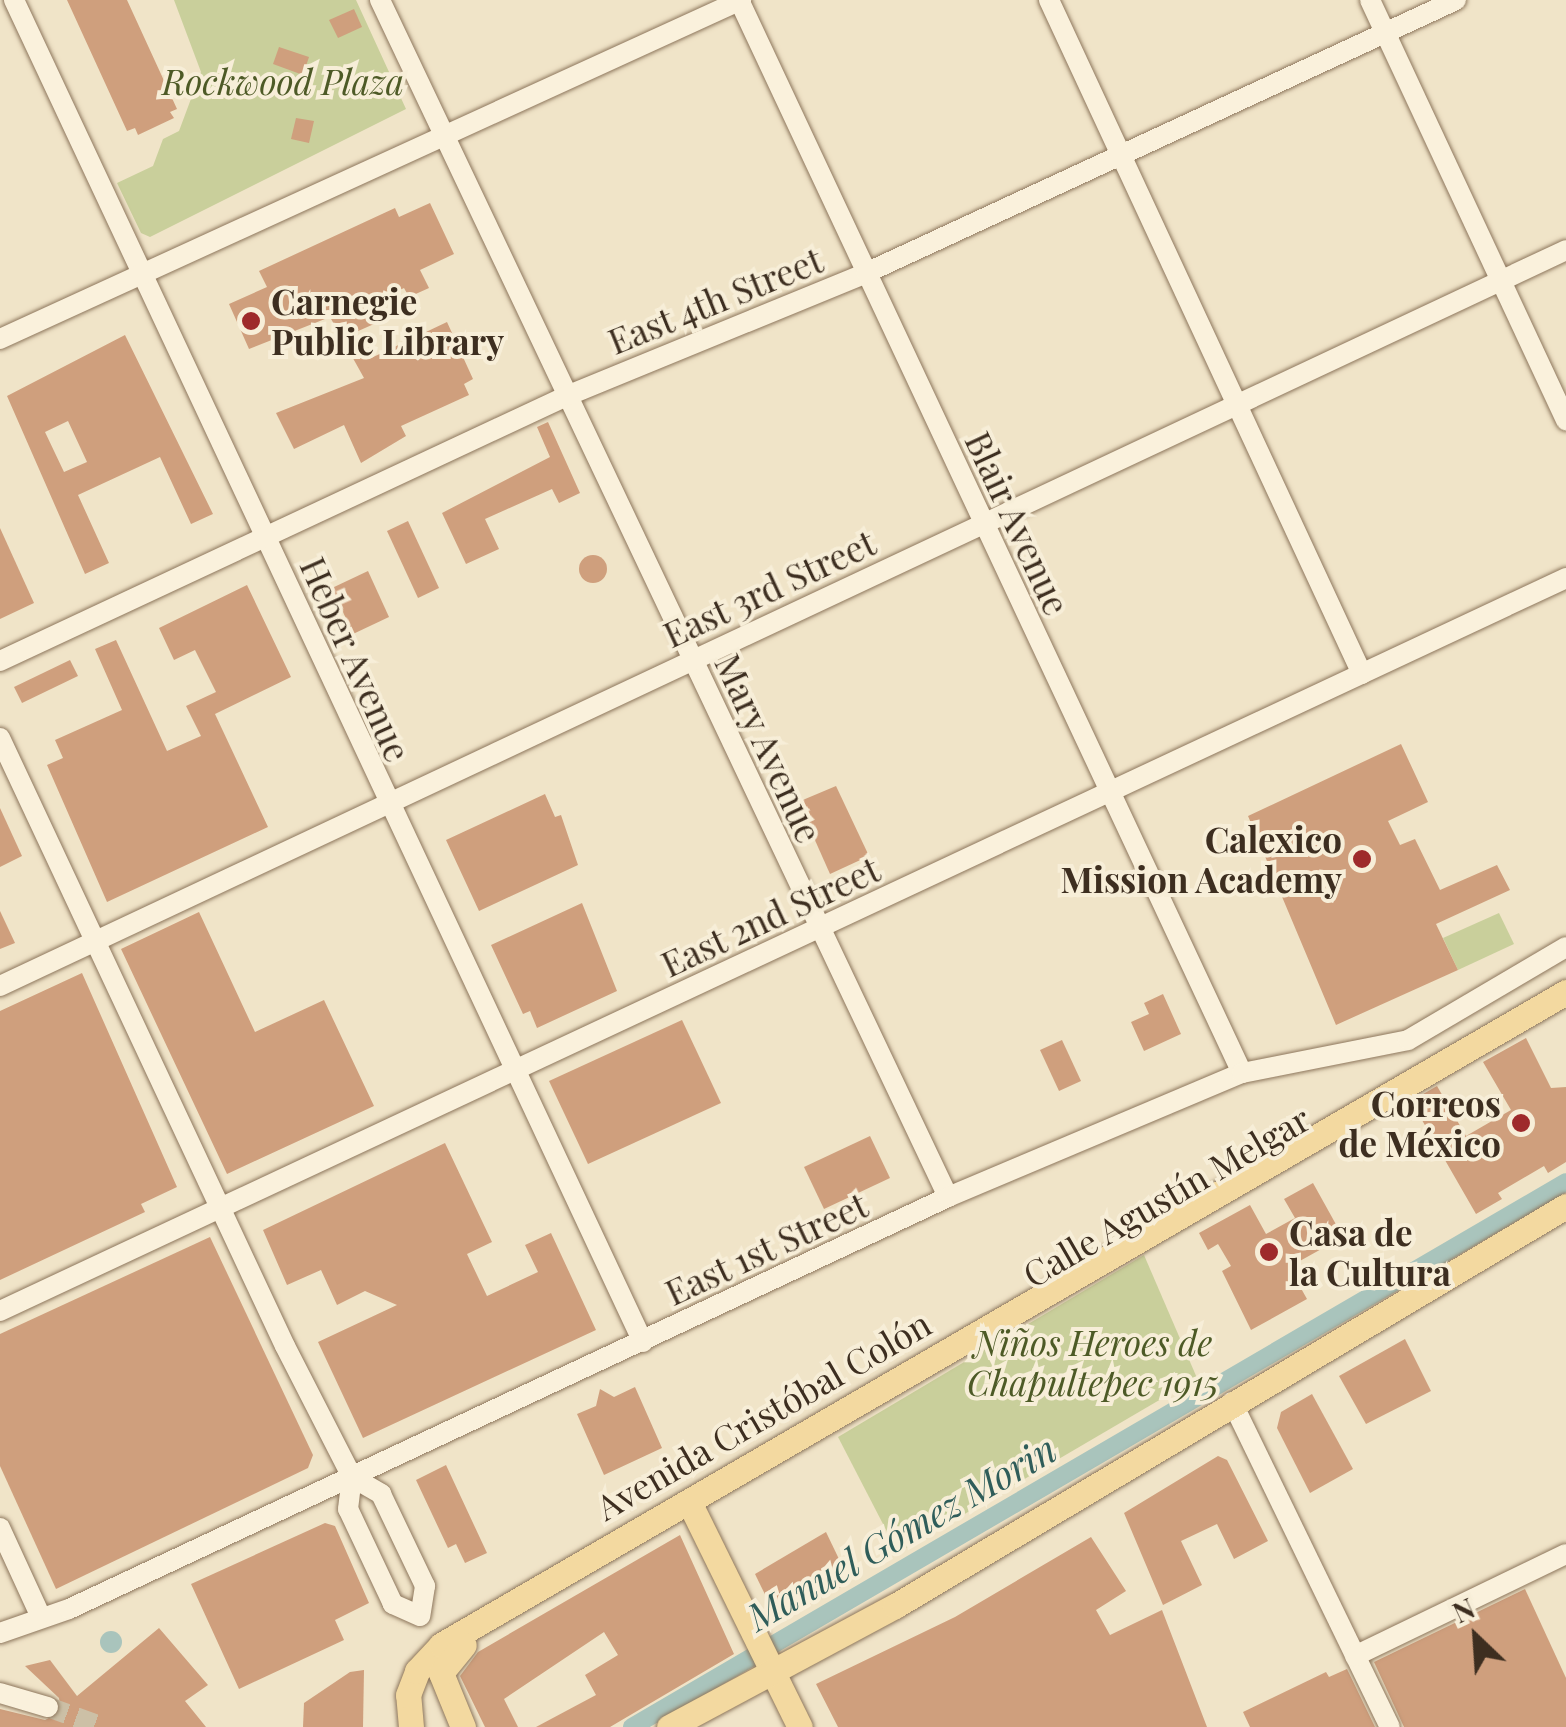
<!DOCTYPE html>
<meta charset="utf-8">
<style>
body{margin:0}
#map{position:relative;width:1566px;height:1727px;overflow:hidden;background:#f0e4c8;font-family:"Playfair Display",serif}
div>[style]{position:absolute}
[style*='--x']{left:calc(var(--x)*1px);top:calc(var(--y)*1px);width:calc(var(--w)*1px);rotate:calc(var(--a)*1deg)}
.green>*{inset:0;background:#c9cf9b}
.water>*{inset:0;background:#a9c4bc}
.round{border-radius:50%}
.canal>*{height:18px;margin:-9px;padding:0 9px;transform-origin:9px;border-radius:9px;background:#a9c4bc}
.building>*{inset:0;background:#cf9f7d}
.minor-tunnel>*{height:20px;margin-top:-10px;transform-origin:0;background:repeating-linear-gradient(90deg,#ccc0a6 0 20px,transparent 0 30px)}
.roads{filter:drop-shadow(0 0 2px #8d765c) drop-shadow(0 0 2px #8d765c)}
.minor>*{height:20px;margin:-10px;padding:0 10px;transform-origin:10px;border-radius:10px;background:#faf1dc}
.major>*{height:25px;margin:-12.5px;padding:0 12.5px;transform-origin:12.5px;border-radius:12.5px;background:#f3d9a0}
.dots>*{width:28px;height:28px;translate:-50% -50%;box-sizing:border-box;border:5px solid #f7eed8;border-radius:50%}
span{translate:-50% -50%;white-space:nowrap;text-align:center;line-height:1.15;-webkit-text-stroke:8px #f7eed8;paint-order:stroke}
.park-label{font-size:35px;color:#4d5a26;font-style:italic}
.street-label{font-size:35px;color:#3d2e20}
.poi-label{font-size:35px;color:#3d2e20;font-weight:700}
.left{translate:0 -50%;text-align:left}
.right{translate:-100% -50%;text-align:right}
.water-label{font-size:38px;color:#2f5d5a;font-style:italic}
.north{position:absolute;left:1426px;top:1587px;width:100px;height:100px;-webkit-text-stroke:8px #f7eed8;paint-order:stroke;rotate:335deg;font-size:28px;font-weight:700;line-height:40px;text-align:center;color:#3d2e20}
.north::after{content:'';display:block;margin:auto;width:35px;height:45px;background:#3d2e20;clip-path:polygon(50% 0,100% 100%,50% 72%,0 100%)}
</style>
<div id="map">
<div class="green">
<div style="clip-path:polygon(174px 0,356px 0,406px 109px,150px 237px,141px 233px,117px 183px,153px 166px,163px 139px,179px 131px,201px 72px)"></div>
<div style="clip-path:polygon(1499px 913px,1514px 944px,1458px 970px,1443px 938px)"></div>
<div style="clip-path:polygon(1144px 1255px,1197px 1378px,898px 1553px,838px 1437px)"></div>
</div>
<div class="water">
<div class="round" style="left:100px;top:1631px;width:22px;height:22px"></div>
</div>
<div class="canal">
<div style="--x:632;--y:1727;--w:1081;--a:-30.26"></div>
</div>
<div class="building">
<div style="clip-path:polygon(67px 0,127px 0,177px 109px,170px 112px,174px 118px,138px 135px,135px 128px,127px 131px)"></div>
<div style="clip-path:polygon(354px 9px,362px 27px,338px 38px,329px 20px)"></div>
<div style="clip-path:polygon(279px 47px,309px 57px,303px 75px,273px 64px)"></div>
<div style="clip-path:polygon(296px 118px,314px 121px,309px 143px,291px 139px)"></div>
<div style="clip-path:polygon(430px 203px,454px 254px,420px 270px,429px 288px,409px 297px,404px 288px,369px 305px,374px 324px,356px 332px,369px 359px,447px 322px,473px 379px,464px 384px,469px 395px,401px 426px,406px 436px,361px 463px,344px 425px,294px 449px,276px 413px,364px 378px,330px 317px,249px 349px,229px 304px,267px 287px,259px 271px,395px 208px,399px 217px)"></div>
<div style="clip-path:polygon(evenodd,125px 335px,213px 514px,191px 524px,160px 457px,78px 495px,109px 563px,85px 574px,7px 396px,125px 335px,68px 421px,87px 462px,64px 472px,45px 432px,68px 421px)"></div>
<div style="clip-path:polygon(548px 422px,580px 493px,559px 503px,552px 489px,485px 519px,499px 549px,466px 564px,442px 513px,550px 457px,537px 427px)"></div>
<div style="clip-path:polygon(408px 521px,439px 588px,418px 598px,387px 531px)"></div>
<div style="clip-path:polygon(0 528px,34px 603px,0 619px)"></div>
<div class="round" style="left:579px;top:555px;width:28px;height:28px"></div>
<div style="clip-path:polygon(368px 571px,389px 617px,353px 634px,332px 588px)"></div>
<div style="clip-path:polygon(247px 585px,291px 677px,215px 714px,268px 827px,107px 902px,47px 765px,63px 758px,55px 740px,122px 710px,95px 649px,116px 640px,167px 751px,201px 736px,186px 706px,216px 692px,195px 650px,174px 660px,159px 628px)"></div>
<div style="clip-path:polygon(70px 660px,78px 676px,22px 703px,14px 687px)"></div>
<div style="clip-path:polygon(1401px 744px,1428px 802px,1388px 821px,1400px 845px,1415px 839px,1440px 890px,1497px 865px,1510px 890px,1436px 924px,1458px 970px,1336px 1025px,1248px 816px)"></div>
<div style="clip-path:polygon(836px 786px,869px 856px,830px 874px,798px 802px)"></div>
<div style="clip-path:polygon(545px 794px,555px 817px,561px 815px,578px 865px,479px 911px,446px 840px)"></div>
<div style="clip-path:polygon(0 808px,22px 856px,0 867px)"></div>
<div style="clip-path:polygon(582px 903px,617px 991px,537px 1028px,530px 1011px,523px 1014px,491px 945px)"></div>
<div style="clip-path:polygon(0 911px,15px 943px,0 949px)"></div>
<div style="clip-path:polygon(199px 912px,255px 1032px,324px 1000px,374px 1106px,227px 1174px,121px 949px)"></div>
<div style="clip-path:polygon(82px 973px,177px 1187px,141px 1204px,145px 1212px,0 1280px,0 1011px)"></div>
<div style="clip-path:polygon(1163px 994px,1181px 1034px,1144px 1051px,1131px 1022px,1149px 1014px,1144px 1003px)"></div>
<div style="clip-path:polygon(682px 1020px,721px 1103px,588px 1164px,549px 1081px)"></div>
<div style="clip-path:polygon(1526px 1038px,1551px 1088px,1566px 1087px,1566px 1162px,1548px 1173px,1544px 1166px,1498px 1193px,1502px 1199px,1476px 1214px,1411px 1101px,1437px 1086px,1466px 1136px,1511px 1110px,1483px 1062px)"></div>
<div style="clip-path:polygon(1062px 1040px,1081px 1081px,1059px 1091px,1040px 1050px)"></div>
<div style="clip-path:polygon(870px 1136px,890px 1178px,824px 1209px,804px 1167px)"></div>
<div style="clip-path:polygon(445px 1143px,492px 1242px,467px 1254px,487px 1296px,538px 1272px,525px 1245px,551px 1233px,596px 1330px,363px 1438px,318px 1342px,397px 1305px,365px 1291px,337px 1305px,321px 1270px,287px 1285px,263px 1230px)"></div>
<div style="clip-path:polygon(1313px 1183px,1343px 1237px,1289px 1267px,1307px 1299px,1251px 1330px,1222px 1271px,1231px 1266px,1218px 1244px,1208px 1250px,1199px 1233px,1250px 1205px,1266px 1234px,1295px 1218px,1284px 1199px)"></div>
<div style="clip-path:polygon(210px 1237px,313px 1455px,308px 1468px,56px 1589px,0 1466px,0 1334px)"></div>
<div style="clip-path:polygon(1405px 1339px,1431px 1391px,1366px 1424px,1339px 1376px)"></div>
<div style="clip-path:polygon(635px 1387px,662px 1448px,604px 1475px,577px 1414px,596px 1406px,600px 1389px,614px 1397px)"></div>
<div style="clip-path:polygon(1312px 1394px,1353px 1469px,1310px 1493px,1277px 1428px,1281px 1412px)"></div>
<div style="clip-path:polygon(1218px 1456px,1227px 1460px,1268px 1541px,1234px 1559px,1217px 1524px,1181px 1541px,1202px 1585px,1163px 1605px,1124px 1513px)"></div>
<div style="clip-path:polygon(446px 1465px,487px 1553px,465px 1563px,456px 1544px,448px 1548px,416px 1480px)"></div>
<div style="clip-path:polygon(325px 1523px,335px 1526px,369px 1603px,335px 1620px,344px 1640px,239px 1689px,191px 1584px)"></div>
<div style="clip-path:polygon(826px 1532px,850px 1582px,778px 1621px,755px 1574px)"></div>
<div style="clip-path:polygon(680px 1535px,734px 1654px,610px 1727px,536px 1727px,596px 1695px,585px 1675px,618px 1655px,604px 1632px,504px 1699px,518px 1727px,485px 1727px,460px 1676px,478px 1652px)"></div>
<div style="clip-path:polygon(1091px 1537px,1126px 1591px,1096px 1610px,1110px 1635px,1162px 1610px,1207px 1727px,838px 1727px,816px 1684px,955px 1617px)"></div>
<div style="clip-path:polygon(1525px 1589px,1566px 1678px,1566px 1727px,1404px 1727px,1374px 1662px)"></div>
<div style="clip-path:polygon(159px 1628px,208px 1685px,185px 1701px,206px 1727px,0 1727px,0 1709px,45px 1720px,61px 1712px,59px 1698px,25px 1666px,50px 1660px,77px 1696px)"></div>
<div style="clip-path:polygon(1347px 1669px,1375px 1727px,1250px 1727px,1243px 1712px,1326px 1672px,1329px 1677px)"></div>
<div style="clip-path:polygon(364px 1670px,363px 1727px,303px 1727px,304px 1703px,350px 1672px)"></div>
</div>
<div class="minor-tunnel">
<div style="--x:48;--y:1707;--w:59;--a:20"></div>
</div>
<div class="roads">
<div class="minor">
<div style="--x:14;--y:0;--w:1482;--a:64.89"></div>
<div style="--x:380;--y:0;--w:1325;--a:64.61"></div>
<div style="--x:739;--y:0;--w:1185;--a:64.88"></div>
<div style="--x:1049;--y:0;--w:743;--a:65.09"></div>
<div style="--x:1370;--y:0;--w:464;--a:65"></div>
<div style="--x:0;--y:339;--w:815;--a:-24.58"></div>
<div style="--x:0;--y:661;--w:628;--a:-25.06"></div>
<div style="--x:569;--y:395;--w:321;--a:-22.3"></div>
<div style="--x:866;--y:273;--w:650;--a:-24.83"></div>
<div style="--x:0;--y:738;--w:671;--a:64.89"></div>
<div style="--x:285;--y:1346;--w:147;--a:62.9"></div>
<div style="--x:352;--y:1477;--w:34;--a:30"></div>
<div style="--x:381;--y:1494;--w:102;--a:64.4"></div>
<div style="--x:425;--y:1586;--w:30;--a:99"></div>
<div style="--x:420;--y:1616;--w:30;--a:-156"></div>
<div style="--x:393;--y:1604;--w:105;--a:-115.3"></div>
<div style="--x:348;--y:1509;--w:32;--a:-83"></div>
<div style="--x:0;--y:986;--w:1730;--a:-25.17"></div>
<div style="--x:0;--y:1311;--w:1729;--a:-25.08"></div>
<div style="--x:1232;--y:1402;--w:361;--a:64.1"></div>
<div style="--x:0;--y:1528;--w:96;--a:65.3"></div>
<div style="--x:0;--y:1633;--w:73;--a:-19.2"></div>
<div style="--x:69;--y:1609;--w:971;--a:-25.11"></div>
<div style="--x:948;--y:1197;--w:319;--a:-22.9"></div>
<div style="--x:1242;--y:1073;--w:169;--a:-11.2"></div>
<div style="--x:1408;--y:1040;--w:183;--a:-30.5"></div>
<div style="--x:1355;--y:1656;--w:234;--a:-25.8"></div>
<div style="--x:0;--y:1693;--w:50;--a:16.3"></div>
</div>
<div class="major">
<div style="--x:693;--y:1510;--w:242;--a:63.8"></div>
<div style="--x:411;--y:1727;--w:32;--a:-95"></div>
<div style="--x:408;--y:1695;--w:26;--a:-69"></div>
<div style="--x:417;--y:1671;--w:35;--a:-47"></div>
<div style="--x:441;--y:1645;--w:1301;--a:-30.13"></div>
<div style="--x:463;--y:1727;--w:58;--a:-112.2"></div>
<div style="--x:441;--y:1673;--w:36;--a:-51"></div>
<div style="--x:669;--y:1727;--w:256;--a:-28.2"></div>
<div style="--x:895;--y:1606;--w:781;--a:-30.8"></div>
</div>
</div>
<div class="dots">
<div style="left:251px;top:321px;background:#9e2a2b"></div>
<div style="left:1362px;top:859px;background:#9e2a2b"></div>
<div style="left:1521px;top:1123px;background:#9e2a2b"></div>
<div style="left:1269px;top:1252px;background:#9e2a2b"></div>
</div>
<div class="park-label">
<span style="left:283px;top:81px">Rockwood Plaza</span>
<span style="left:1093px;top:1362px">Niños Heroes de<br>Chapultepec 1915</span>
</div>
<div class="street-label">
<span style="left:715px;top:300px;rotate:-22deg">East 4th Street</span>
<span style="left:1018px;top:523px;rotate:65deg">Blair Avenue</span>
<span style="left:769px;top:588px;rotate:-25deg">East 3rd Street</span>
<span style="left:356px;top:659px;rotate:66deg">Heber Avenue</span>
<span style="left:769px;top:748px;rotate:65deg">Mary Avenue</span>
<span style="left:770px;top:916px;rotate:-25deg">East 2nd Street</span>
<span style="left:1166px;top:1196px;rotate:-30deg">Calle Agustín Melgar</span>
<span style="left:766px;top:1248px;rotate:-25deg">East 1st Street</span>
<span style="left:763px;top:1415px;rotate:-30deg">Avenida Cristóbal Colón</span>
</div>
<div class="poi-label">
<span class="left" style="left:271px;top:321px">Carnegie<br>Public Library</span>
<span class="right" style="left:1342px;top:859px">Calexico<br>Mission Academy</span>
<span class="right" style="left:1501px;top:1123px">Correos<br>de México</span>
<span class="left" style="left:1289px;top:1252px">Casa de<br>la Cultura</span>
</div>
<div class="water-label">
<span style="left:901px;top:1532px;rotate:-30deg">Manuel Gómez Morin</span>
</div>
<div class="north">N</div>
</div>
